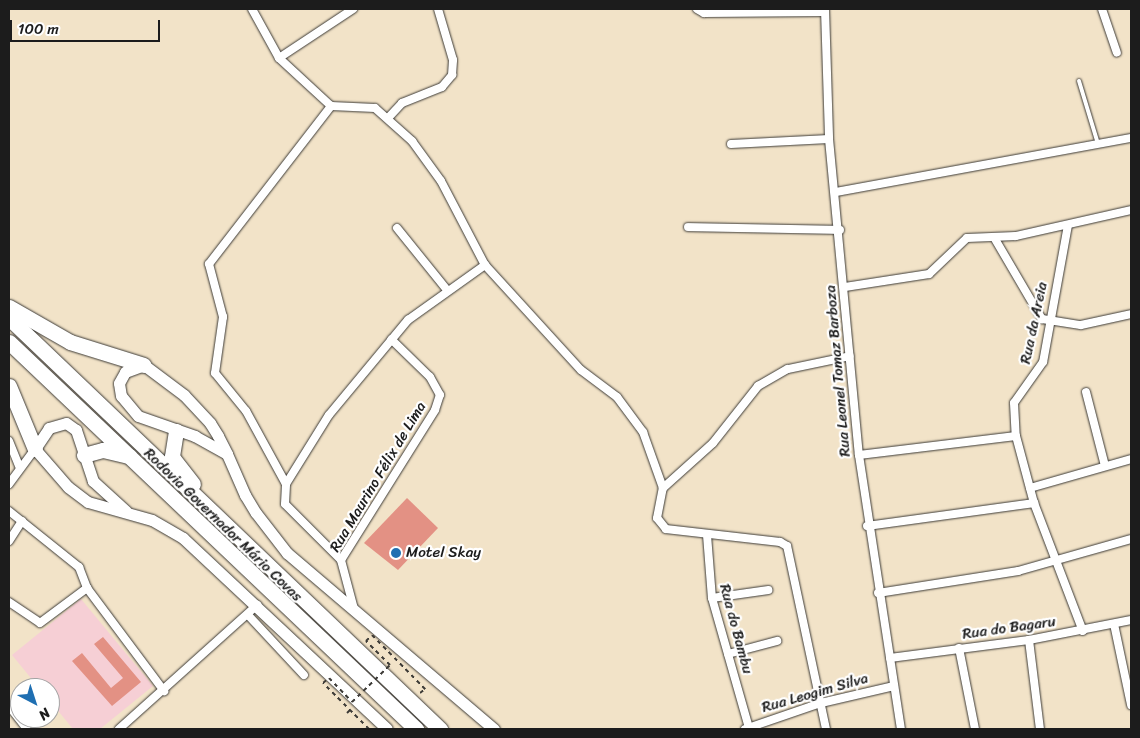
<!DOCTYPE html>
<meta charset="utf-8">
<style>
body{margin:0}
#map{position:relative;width:1140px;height:738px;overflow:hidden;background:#f2e3c8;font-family:Sriracha,sans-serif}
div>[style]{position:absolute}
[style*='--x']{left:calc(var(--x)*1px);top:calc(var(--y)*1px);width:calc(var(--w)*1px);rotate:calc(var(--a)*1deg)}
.built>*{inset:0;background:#f6cfd5}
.building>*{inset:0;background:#e39184}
.path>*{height:2px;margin-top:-1px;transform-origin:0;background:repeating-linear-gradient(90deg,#3c3a36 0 4px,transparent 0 8px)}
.roads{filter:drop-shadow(0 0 1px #3c3a36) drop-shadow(0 0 1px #3c3a36)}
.lane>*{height:4px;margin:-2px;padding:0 2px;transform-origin:2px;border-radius:2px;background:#fff}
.street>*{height:8px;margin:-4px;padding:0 4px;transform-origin:4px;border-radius:4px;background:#fff}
.secondary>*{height:11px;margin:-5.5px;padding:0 5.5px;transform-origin:5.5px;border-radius:5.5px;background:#fff}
.highway>*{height:15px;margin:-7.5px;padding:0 7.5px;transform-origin:7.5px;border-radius:7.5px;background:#fff}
.path-bridge>*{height:2px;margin-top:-1px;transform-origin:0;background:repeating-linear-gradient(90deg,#3c3a36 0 4px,transparent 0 8px)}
.dots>*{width:14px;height:14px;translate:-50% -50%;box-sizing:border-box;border:2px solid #fff;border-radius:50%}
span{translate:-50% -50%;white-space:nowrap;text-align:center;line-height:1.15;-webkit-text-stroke:4.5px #fff;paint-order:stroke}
.street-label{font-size:15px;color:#1c1c1c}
.poi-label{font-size:15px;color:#1c1c1c}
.left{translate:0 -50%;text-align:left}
.frame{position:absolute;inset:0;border:10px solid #1c1c1c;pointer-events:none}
.north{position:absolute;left:10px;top:678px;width:50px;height:50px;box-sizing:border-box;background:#fff;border:1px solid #a4a4a4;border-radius:50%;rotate:140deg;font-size:14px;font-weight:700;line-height:20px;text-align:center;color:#1c1c1c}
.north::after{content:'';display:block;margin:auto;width:18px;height:22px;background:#1f6fb2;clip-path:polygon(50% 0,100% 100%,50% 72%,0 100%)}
.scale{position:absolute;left:10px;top:20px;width:150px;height:22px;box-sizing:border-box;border:2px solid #1c1c1c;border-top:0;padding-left:6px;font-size:15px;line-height:18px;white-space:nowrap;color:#1c1c1c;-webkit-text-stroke:4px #fff;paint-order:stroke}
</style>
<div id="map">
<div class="built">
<div style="clip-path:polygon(81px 599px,153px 686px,100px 729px,73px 729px,50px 701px,50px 688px,39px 688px,12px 655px)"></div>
</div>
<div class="building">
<div style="clip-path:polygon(407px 498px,438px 528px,398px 570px,364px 543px)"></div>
<div style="clip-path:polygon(103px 637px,141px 682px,112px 706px,72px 661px,82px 653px,111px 688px,123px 678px,94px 644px)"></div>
</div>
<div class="path">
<div style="--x:420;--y:693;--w:6;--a:-39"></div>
<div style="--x:347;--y:713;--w:6;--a:-45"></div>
</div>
<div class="roads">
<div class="lane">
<div style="--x:1079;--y:81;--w:66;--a:73.2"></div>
</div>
<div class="street">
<div style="--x:252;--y:9;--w:56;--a:61.1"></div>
<div style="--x:279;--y:58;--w:71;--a:42.7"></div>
<div style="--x:331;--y:106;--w:44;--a:2.6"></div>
<div style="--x:375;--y:108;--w:50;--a:41.7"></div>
<div style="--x:412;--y:141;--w:49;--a:54.1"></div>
<div style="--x:441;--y:181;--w:95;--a:62.4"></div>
<div style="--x:485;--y:265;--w:142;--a:47.6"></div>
<div style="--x:581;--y:370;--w:45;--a:36.9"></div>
<div style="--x:617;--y:397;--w:44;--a:53.4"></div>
<div style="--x:643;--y:432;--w:59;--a:70.3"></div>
<div style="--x:697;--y:9;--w:8;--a:30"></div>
<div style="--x:704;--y:13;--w:121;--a:-0.5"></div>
<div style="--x:825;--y:9;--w:130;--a:88.2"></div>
<div style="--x:829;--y:139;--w:317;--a:84.6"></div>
<div style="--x:859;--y:455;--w:277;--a:81.3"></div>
<div style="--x:1102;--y:9;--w:46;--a:71.2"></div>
<div style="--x:279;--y:58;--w:89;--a:-33.5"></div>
<div style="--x:389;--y:117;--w:19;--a:-47"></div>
<div style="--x:402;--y:103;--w:43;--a:-21.8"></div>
<div style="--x:442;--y:87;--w:16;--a:-50"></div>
<div style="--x:452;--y:75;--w:15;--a:-86"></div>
<div style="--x:453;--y:60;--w:53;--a:-106.4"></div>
<div style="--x:731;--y:144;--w:98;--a:-2.9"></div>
<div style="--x:836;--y:192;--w:300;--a:-10.4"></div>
<div style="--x:1068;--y:225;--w:139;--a:100.3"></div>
<div style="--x:1043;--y:362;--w:50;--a:125.3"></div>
<div style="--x:1014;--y:403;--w:33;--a:87"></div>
<div style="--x:1016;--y:436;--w:69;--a:75"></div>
<div style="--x:1034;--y:503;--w:137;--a:69.1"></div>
<div style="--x:688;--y:227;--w:152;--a:1.1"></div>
<div style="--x:397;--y:228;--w:80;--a:51.1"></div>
<div style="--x:995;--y:239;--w:93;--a:59.6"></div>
<div style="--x:1042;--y:319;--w:39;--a:9"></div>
<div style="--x:1081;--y:325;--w:51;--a:-12.4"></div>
<div style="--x:845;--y:287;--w:85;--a:-8.8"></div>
<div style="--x:929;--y:274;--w:52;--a:-43.5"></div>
<div style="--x:967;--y:238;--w:49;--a:-2.3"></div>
<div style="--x:1016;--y:236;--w:118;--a:-12.7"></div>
<div style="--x:1086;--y:392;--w:76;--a:75.6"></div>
<div style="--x:9;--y:441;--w:29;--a:68"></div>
<div style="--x:859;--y:455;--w:158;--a:-6.9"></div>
<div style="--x:9;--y:484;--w:44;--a:-53.4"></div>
<div style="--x:286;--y:484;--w:83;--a:-118.7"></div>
<div style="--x:246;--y:411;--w:49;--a:-129.2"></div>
<div style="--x:215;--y:373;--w:57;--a:-81.9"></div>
<div style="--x:223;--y:317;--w:55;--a:-104.8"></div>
<div style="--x:209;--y:264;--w:200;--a:-52.3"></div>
<div style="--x:1030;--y:488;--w:105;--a:-16"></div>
<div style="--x:9;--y:511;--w:90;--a:38.7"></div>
<div style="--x:79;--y:567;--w:22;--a:69"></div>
<div style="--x:87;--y:588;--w:129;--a:53.2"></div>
<div style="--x:867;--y:526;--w:169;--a:-7.8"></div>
<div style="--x:707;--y:535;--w:63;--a:85.5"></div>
<div style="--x:712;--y:598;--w:135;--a:74.1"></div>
<div style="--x:9;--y:541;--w:24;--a:-57"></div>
<div style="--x:341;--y:560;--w:79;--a:-135"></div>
<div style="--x:285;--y:504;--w:20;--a:-87"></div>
<div style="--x:286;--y:484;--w:81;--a:-58.1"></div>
<div style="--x:329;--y:415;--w:124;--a:-50.3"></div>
<div style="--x:408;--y:320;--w:95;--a:-35.5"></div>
<div style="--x:878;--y:593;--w:142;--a:-8.9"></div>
<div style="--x:1018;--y:571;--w:117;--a:-15.8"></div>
<div style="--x:712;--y:598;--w:57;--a:-8.1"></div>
<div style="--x:9;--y:602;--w:37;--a:34"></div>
<div style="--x:40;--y:623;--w:59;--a:-36.7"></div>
<div style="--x:354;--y:609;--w:51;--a:-104.9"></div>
<div style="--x:341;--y:560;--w:177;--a:-57.9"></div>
<div style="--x:435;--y:410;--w:16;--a:-72"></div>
<div style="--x:440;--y:395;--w:21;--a:-119"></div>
<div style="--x:430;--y:377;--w:54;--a:-135.7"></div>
<div style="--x:248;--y:615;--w:82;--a:47"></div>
<div style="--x:1114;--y:624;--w:83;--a:78.1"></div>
<div style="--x:1029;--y:640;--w:90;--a:83"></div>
<div style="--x:959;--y:648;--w:83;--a:78.8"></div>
<div style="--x:728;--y:654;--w:51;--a:-14.9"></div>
<div style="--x:890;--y:658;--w:140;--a:-7.4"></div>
<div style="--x:1029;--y:640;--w:104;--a:-11.1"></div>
<div style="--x:9;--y:706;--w:29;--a:52"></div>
<div style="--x:119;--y:729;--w:186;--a:-41.9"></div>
<div style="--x:745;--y:729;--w:80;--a:-18.9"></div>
<div style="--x:821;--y:703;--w:75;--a:-13.1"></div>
<div style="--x:826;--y:729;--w:187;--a:-102"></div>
<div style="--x:787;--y:546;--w:8;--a:-150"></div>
<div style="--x:780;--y:542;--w:115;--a:-173.5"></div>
<div style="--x:666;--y:529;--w:14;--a:-129"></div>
<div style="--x:657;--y:518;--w:31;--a:-79"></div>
<div style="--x:663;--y:488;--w:67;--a:-42"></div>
<div style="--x:713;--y:443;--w:73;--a:-51.7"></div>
<div style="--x:758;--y:386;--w:34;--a:-30"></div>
<div style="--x:788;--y:369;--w:63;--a:-11.8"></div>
</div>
<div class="secondary">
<div style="--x:227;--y:454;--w:37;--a:-151"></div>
<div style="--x:195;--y:436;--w:60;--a:-160.7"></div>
<div style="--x:138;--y:416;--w:26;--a:-130"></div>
<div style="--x:121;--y:396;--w:13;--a:-99"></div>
<div style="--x:119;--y:383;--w:13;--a:-61"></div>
<div style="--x:125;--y:372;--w:20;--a:-20"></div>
<div style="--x:144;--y:365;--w:50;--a:36.9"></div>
<div style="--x:184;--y:395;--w:38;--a:47"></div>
<div style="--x:210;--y:423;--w:15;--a:58"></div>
<div style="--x:218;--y:436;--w:20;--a:63"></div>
<div style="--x:227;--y:454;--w:45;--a:66.3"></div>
<div style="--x:245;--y:495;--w:21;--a:59"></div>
<div style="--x:256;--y:513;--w:51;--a:52.2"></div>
<div style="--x:287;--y:553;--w:272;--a:40.4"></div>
<div style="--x:126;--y:511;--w:45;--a:-137.7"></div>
<div style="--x:93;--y:481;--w:54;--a:-108.4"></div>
<div style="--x:76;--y:430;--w:12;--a:-145"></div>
<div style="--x:66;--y:423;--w:18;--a:164"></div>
<div style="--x:49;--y:428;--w:25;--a:124"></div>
<div style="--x:35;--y:449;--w:50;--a:49"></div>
<div style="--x:68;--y:487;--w:25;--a:37"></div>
<div style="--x:88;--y:502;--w:66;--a:15.7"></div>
<div style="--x:152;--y:520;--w:36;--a:30"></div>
<div style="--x:183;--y:538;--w:279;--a:43.1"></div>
</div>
<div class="highway">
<div style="--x:9;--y:307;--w:70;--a:29.8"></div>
<div style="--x:70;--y:342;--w:77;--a:17.3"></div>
<div style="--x:9;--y:318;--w:596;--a:43.64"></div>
<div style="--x:9;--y:342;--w:562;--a:43.56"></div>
<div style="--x:9;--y:386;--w:68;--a:67.6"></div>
<div style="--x:176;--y:431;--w:26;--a:99"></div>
<div style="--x:172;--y:457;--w:34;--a:52"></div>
<div style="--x:84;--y:455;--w:20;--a:-15"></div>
<div style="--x:103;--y:450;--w:27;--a:13"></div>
</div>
</div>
<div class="path-bridge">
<div style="--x:369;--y:729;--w:65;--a:-135"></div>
<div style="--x:323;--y:683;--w:8;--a:-40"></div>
<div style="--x:329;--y:678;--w:33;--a:46"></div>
<div style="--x:352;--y:702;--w:53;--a:-44.2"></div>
<div style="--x:390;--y:665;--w:34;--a:-135"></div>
<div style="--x:366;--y:641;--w:8;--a:-45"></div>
<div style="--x:372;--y:635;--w:76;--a:45.5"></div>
</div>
<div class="dots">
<div style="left:396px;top:553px;background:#1f6fb2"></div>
</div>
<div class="street-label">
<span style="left:1034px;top:323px;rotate:-78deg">Rua da Areia</span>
<span style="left:838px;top:371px;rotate:-95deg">Rua Leonel Tomaz Barboza</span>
<span style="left:378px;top:477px;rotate:-59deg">Rua Maurino Félix de Lima</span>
<span style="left:223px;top:525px;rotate:44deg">Rodovia Governador Mário Covas</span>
<span style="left:1009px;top:628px;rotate:-8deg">Rua do Bagaru</span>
<span style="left:736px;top:629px;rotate:75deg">Rua do Bambu</span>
<span style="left:815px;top:693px;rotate:-16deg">Rua Leogim Silva</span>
</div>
<div class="poi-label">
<span class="left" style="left:406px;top:553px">Motel Skay</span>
</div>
<div class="frame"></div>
<div class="north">N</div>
<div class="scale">100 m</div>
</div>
